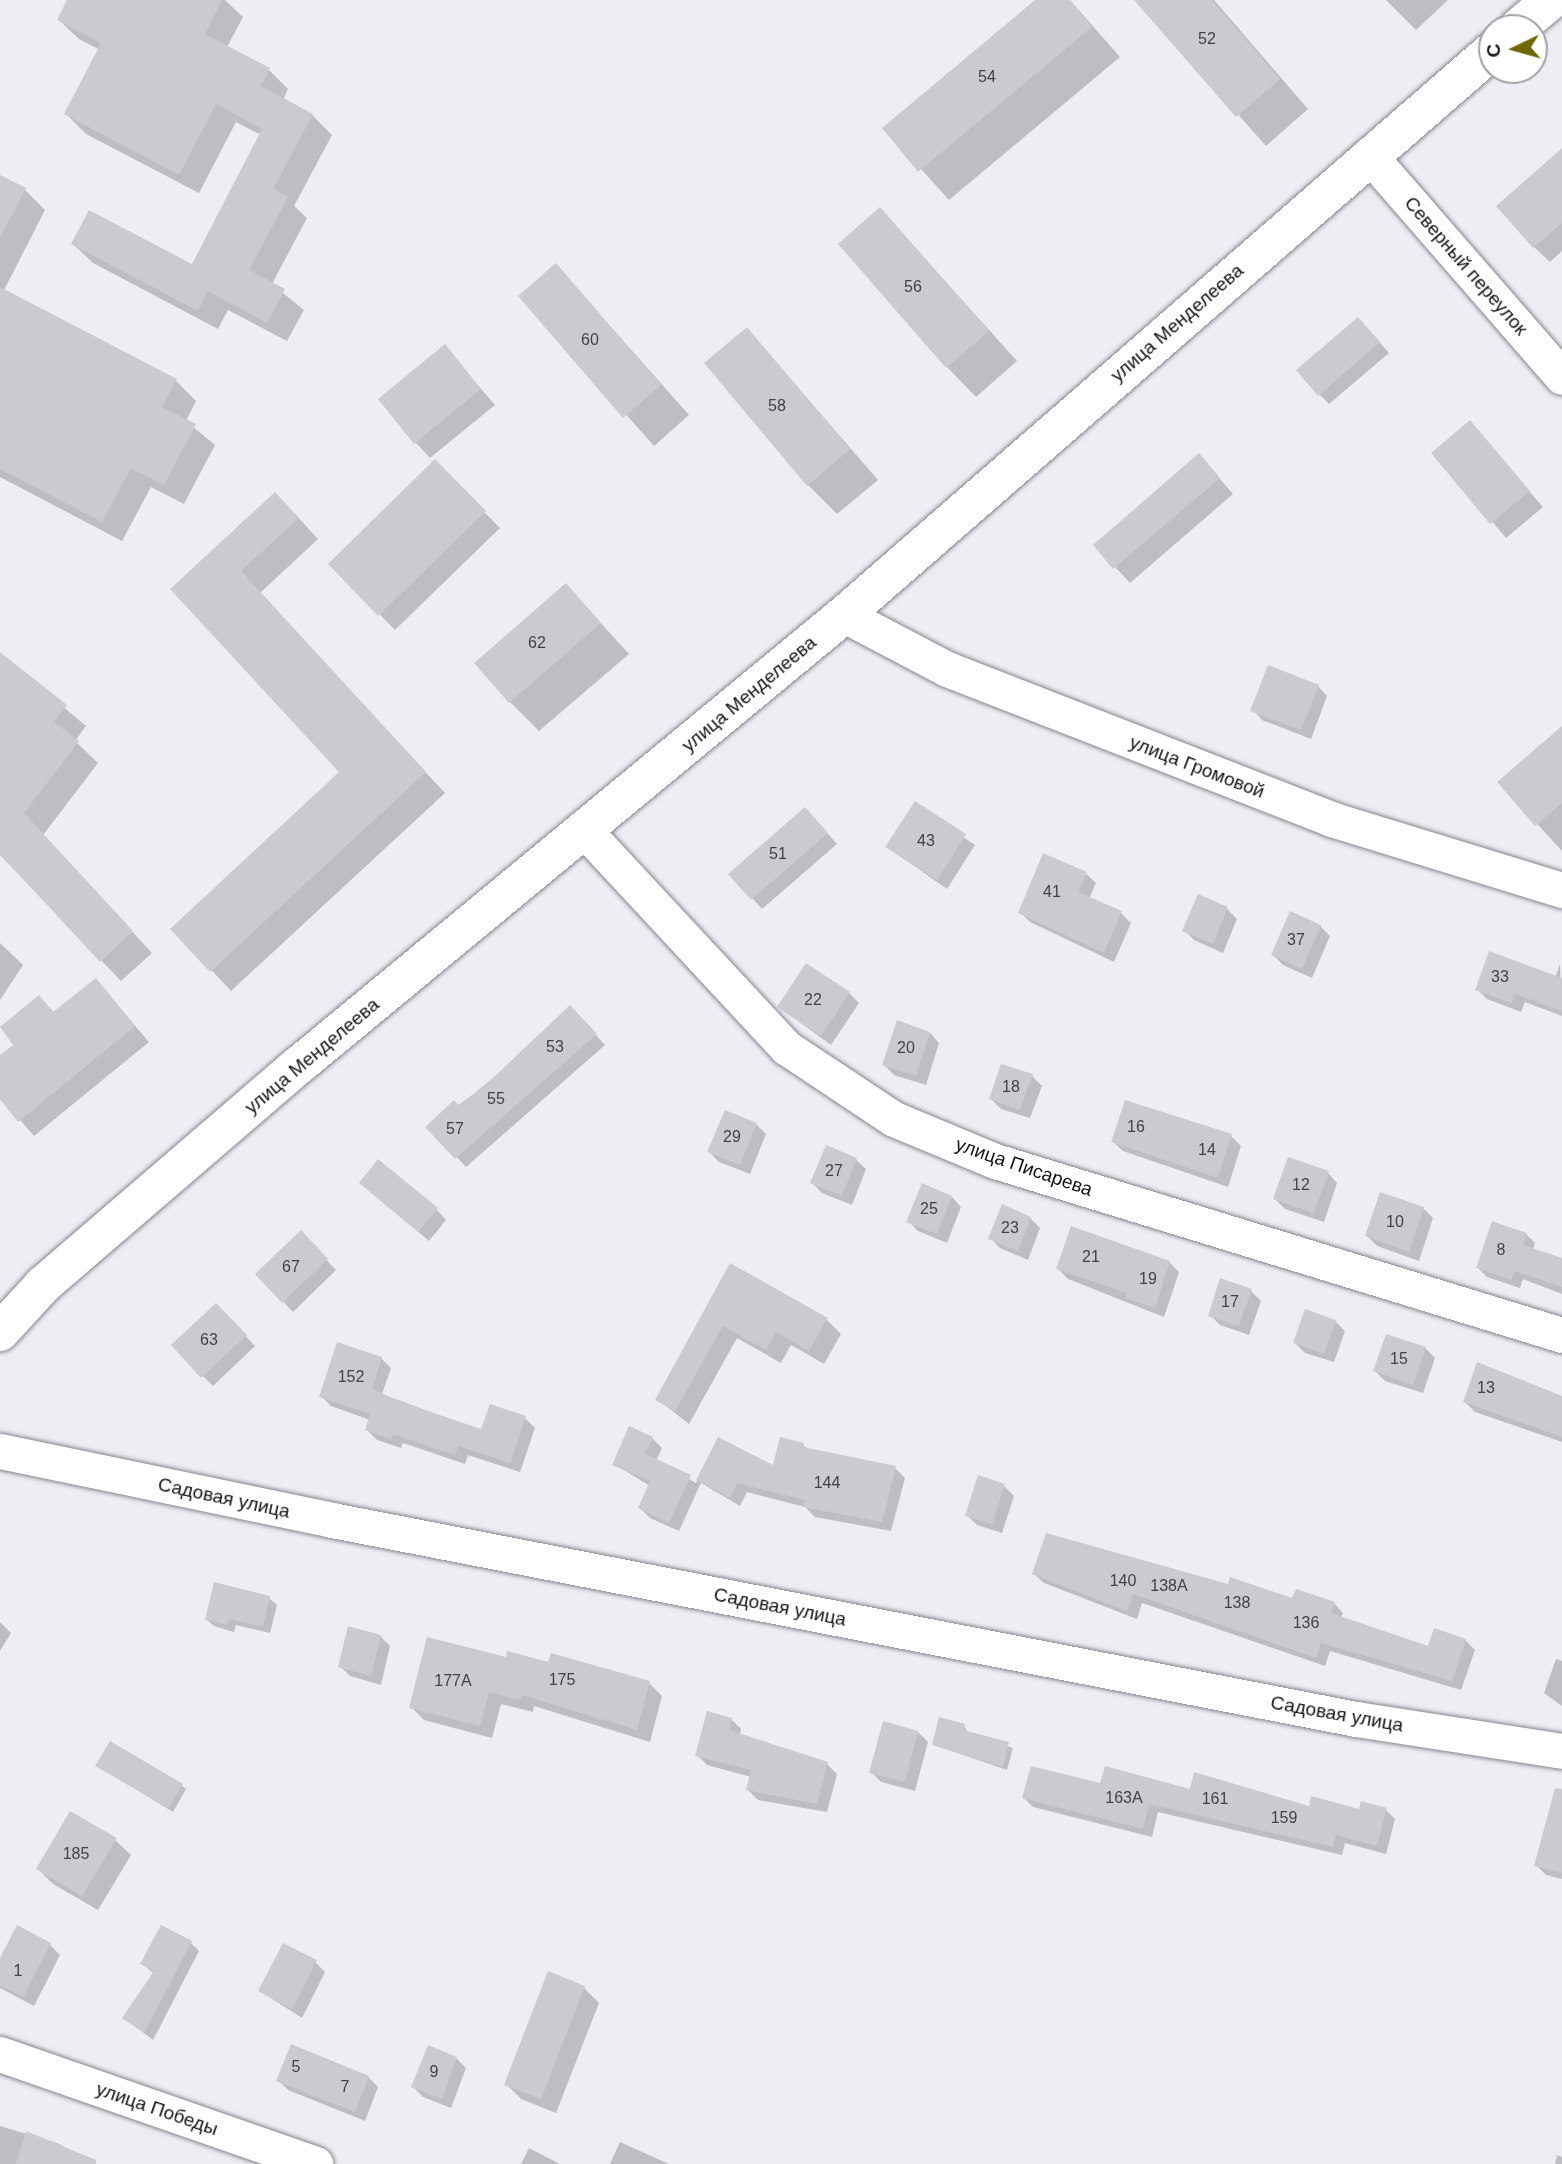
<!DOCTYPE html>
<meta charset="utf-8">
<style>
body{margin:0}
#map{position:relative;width:1562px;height:2164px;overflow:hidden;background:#edeef4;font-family:Arial,sans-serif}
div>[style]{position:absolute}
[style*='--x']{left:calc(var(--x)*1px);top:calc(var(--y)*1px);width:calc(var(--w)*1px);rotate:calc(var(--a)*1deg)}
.shadow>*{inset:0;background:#0003}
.building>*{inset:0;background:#cacbd1}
.roads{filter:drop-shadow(0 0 2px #86868c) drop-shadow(0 0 2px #86868c)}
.minor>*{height:35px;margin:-17.5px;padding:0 17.5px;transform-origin:17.5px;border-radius:17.5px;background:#fff}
.secondary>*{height:38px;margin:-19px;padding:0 19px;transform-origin:19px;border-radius:19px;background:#fff}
span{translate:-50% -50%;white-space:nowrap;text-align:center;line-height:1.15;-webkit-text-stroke:6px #fff;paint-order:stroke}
.number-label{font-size:16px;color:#424246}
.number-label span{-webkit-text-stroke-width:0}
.street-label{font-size:19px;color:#141517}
.north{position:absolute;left:1478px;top:14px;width:70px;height:70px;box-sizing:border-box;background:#fff;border:2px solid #a1a1a2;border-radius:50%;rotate:265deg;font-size:19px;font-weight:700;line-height:28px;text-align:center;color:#141517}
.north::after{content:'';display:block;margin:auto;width:24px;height:32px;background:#6d6700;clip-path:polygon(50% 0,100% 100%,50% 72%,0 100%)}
</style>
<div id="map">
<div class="shadow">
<div style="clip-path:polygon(69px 0,225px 0,243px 17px,227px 47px,269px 70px,288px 89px,283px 100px,312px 115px,332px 135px,294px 206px,307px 218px,272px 284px,304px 310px,287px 341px,228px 310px,218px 329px,93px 263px,73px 244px,192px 267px,261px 135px,236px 122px,199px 193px,86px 134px,66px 114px,100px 50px,79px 39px,59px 20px)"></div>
<div style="clip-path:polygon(1037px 0,1070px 0,1120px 57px,949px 200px,884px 128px)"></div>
<div style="clip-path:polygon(1136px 0,1214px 0,1308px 109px,1266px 146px)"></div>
<div style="clip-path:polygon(1386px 0,1448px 0,1416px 30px)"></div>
<div style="clip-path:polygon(1562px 166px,1562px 251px,1550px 262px,1534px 247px)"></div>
<div style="clip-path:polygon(0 177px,25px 190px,45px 210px,4px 290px,176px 381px,196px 401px,186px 421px,215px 445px,184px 504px,151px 487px,122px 541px,0 477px)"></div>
<div style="clip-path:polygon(880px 209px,1017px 361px,976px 397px,947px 367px)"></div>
<div style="clip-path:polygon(556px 265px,689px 415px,654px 446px,521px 296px)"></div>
<div style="clip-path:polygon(747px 329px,878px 480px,837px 514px,808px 485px)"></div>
<div style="clip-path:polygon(1368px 329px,1389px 353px,1329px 404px,1319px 394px)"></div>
<div style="clip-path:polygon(445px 347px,495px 405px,430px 458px,415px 442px)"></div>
<div style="clip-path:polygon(1470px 423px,1543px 507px,1506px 538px,1434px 453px)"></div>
<div style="clip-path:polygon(1199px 455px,1233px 494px,1130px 583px,1095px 545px)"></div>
<div style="clip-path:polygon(435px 462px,500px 528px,395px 630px,330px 564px)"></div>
<div style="clip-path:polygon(295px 514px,318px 539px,260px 593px,445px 793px,231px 991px,173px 929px,341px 772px,172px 589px)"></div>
<div style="clip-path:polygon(566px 585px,629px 654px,539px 731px,510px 702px)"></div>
<div style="clip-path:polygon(0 654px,86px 726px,75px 741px,98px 763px,43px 835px,152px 953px,121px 981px,0 855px)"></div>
<div style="clip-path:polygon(1318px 686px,1327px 696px,1311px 739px,1262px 720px,1253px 710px)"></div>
<div style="clip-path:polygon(1562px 728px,1562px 851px,1499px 782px)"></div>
<div style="clip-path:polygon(915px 804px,975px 845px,947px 889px,887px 847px)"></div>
<div style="clip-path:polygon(815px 819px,837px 844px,762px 909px,731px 874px)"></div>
<div style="clip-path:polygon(1086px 874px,1096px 883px,1089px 899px,1121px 913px,1131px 923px,1114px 962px,1030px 922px,1020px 912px)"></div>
<div style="clip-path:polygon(1199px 896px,1227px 909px,1237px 919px,1223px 953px,1194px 940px,1184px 930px)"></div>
<div style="clip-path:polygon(1320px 926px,1330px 936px,1312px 978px,1283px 965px,1273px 955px)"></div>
<div style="clip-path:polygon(0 943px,23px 965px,0 1000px)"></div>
<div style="clip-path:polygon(1560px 964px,1562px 1016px,1525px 1002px,1521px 1012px,1487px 999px,1477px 989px,1555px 978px)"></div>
<div style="clip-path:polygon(96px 980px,149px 1042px,34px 1136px,0 1097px,0 1058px,16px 1045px,39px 997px,55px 1013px)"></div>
<div style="clip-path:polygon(849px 993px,859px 1003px,831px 1045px,779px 1007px)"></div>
<div style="clip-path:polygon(570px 1007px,605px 1045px,466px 1167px,428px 1127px,496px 1078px)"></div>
<div style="clip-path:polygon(930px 1033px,939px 1043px,926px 1085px,894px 1075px,884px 1065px)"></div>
<div style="clip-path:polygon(1032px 1076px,1042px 1086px,1030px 1118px,1001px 1109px,991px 1099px)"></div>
<div style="clip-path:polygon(756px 1124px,766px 1134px,750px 1174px,719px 1162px,709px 1152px)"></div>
<div style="clip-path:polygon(1231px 1136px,1241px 1146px,1228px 1187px,1123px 1151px,1113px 1142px)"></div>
<div style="clip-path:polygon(827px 1148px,856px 1160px,866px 1169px,852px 1205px,822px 1193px,812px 1183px)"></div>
<div style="clip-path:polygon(1328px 1173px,1337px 1183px,1324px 1222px,1285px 1209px,1275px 1199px)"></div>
<div style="clip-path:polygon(361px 1183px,437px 1210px,446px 1220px,429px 1241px)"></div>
<div style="clip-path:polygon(923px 1186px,952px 1197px,961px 1207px,947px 1243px,918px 1231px,909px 1222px)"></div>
<div style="clip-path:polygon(1423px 1208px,1433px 1218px,1419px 1261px,1377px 1246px,1367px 1236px)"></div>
<div style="clip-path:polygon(1030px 1218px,1040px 1228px,1028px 1260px,1000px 1248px,990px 1238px)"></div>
<div style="clip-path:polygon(301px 1233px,336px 1270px,293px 1312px,257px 1274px)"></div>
<div style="clip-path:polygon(1526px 1234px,1535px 1243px,1533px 1250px,1562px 1260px,1562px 1294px,1523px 1279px,1520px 1288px,1487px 1277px,1478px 1268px)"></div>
<div style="clip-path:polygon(1169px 1262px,1179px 1272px,1164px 1317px,1068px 1279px,1058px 1269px)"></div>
<div style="clip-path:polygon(731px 1265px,827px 1320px,841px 1334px,824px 1364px,791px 1345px,781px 1363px,737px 1338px,689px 1424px,657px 1399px)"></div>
<div style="clip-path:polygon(1251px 1291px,1261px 1301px,1249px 1335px,1220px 1325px,1210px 1315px)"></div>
<div style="clip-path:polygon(226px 1315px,255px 1346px,213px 1386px,203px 1376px)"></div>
<div style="clip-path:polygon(1335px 1321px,1345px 1331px,1334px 1362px,1305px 1353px,1295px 1343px)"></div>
<div style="clip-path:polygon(1425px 1348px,1435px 1358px,1423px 1393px,1385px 1381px,1375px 1371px)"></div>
<div style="clip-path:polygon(381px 1358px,391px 1368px,382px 1394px,482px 1431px,525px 1418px,535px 1428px,520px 1472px,468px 1455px,465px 1464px,403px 1443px,401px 1448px,377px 1440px,367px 1430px,370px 1420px,331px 1406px,321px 1396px)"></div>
<div style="clip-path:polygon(1562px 1398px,1562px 1442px,1475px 1412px,1465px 1402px)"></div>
<div style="clip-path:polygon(652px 1438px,662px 1448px,656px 1461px,696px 1483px,719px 1440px,774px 1468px,803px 1445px,809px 1450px,895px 1468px,905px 1478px,891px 1531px,815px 1517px,805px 1507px,747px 1492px,740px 1506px,701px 1483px,679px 1531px,650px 1518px,640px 1508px,650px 1486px,614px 1464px)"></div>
<div style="clip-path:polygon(1004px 1486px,1014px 1496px,1002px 1533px,977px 1525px,967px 1515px)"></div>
<div style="clip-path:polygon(1034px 1574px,1334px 1603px,1343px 1613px,1341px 1618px,1429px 1648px,1465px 1640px,1475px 1650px,1461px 1690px,1330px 1651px,1325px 1666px,1142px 1603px,1137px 1619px,1044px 1583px)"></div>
<div style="clip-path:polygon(269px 1598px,277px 1605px,270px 1633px,236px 1625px,234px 1632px,214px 1626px,206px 1619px)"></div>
<div style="clip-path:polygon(0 1622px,11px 1633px,0 1651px)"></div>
<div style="clip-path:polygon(380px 1636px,390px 1646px,381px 1685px,350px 1676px,340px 1666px)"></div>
<div style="clip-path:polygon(507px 1659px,649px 1683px,662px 1696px,650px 1742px,534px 1706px,533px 1712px,501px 1704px,492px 1738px,424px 1720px,411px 1707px)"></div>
<div style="clip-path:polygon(1556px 1659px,1562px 1661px,1562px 1706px,1544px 1693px)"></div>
<div style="clip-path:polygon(731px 1719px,741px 1729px,740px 1735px,827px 1764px,837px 1774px,827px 1812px,758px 1800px,748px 1790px,751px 1777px,707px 1765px,697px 1755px)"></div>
<div style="clip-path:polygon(964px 1726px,968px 1733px,1013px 1748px,1007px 1770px,934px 1745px)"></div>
<div style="clip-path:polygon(918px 1732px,928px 1742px,915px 1791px,881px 1782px,871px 1772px)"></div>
<div style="clip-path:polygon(98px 1766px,181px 1785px,186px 1789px,173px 1812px)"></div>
<div style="clip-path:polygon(1102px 1786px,1191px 1791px,1310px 1808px,1386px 1810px,1395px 1819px,1386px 1854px,1345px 1843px,1342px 1855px,1158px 1812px,1152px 1837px,1033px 1807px,1024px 1798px)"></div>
<div style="clip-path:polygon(1562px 1830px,1562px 1879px,1546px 1875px,1536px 1865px)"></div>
<div style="clip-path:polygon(115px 1840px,131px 1855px,98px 1910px,53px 1884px,38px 1869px)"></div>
<div style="clip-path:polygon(191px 1943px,199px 1951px,153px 2040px,124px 2018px,154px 1974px,143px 1964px)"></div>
<div style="clip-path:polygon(50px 1945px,60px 1955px,34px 2006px,0 1988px,0 1961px)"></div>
<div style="clip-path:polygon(315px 1962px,325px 1972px,302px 2018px,260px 1991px)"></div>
<div style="clip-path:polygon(584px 1988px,599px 2003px,556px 2113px,521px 2099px,506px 2084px)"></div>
<div style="clip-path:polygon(456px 2058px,466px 2068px,451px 2108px,423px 2097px,413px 2087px)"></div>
<div style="clip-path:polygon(368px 2077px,378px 2087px,365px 2121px,288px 2090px,278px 2080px)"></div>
<div style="clip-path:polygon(0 2126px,57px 2143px,96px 2164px,0 2164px)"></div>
<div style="clip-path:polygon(620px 2142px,669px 2164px,610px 2164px)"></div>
<div style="clip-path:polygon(529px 2148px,558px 2163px,559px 2164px,521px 2164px)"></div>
<div style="clip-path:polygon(1557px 2155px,1562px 2157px,1562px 2164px,1555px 2164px)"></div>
</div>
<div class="building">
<div style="clip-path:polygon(67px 0,222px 0,205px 34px,270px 68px,261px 86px,313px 114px,273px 189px,288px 197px,249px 270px,285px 289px,267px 323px,208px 291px,198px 311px,71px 244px,89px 210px,192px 264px,262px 129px,216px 104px,179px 175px,64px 114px,101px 43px,57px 20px)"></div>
<div style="clip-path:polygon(1035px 0,1070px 0,1092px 27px,918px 172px,882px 128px)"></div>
<div style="clip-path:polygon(1134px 0,1212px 0,1280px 79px,1236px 117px)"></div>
<div style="clip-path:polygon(1562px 148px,1562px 223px,1533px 248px,1496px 206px)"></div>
<div style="clip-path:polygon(0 175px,26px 188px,0 238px)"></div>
<div style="clip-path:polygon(880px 207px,989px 331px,946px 368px,838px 244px)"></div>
<div style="clip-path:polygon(556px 263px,661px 385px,623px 418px,518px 296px)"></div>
<div style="clip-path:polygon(0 287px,177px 379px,162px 407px,196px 424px,164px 485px,131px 468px,102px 522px,0 469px)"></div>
<div style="clip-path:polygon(1358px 317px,1380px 342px,1318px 396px,1296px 370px)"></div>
<div style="clip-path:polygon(747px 327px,850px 449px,807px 486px,704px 363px)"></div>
<div style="clip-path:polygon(445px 344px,481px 389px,414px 444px,378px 399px)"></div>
<div style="clip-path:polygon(1470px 420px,1530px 491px,1490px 524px,1431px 453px)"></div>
<div style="clip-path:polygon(1199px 453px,1220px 478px,1113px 569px,1093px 545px)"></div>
<div style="clip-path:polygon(435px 459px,486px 511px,378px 616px,328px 564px)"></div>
<div style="clip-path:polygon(275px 492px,299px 518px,241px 571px,426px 772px,210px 972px,170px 929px,339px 772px,170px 589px)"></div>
<div style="clip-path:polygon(566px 583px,601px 623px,509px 703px,474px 663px)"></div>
<div style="clip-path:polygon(0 652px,67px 705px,54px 722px,79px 741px,24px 813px,133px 931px,100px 962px,0 854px)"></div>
<div style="clip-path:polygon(1268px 665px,1319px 685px,1301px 730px,1250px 711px)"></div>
<div style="clip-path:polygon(1562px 726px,1562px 803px,1535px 826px,1497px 782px)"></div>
<div style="clip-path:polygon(915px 801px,966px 834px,937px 880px,885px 847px)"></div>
<div style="clip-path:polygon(805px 807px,828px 833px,751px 900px,728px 874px)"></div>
<div style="clip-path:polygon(1043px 853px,1087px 872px,1078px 892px,1122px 911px,1104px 953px,1018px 913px)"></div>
<div style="clip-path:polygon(1198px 894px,1228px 907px,1213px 944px,1182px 931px)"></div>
<div style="clip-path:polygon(1290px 911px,1321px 925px,1302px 969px,1271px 955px)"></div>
<div style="clip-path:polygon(1489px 951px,1562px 978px,1562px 1011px,1515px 994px,1511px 1003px,1475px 990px)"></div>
<div style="clip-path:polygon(806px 963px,850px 992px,821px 1036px,777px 1007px)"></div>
<div style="clip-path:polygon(96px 978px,135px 1026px,18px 1122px,0 1099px,0 1055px,13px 1045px,0 1027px,39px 995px,53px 1012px)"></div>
<div style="clip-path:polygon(570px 1005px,597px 1034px,455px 1159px,425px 1127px,454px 1100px,459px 1106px,495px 1076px)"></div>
<div style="clip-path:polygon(897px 1020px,930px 1032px,916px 1076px,882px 1065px)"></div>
<div style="clip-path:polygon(1001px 1064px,1033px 1074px,1020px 1110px,989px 1099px)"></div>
<div style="clip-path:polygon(1125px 1100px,1232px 1134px,1218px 1178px,1111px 1142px)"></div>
<div style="clip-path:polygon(725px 1110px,757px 1123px,740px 1165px,707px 1152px)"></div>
<div style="clip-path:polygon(826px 1145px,857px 1158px,842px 1196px,810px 1183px)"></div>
<div style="clip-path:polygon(1288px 1157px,1329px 1171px,1314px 1213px,1273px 1199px)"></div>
<div style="clip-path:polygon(378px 1159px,438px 1208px,418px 1232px,359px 1183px)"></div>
<div style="clip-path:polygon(922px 1183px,952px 1196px,937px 1234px,906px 1222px)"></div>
<div style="clip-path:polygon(1380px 1192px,1424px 1207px,1409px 1252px,1365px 1236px)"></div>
<div style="clip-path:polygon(1002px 1204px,1031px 1217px,1018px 1251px,988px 1239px)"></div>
<div style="clip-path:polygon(1492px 1221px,1527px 1233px,1523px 1245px,1562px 1258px,1562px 1287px,1514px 1271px,1511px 1280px,1476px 1268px)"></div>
<div style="clip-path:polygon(1071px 1226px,1170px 1261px,1155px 1308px,1125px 1298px,1127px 1293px,1056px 1269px)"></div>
<div style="clip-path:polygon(301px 1230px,328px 1259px,282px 1303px,255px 1274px)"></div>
<div style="clip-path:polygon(730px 1263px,828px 1318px,809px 1351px,776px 1332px,766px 1350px,723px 1326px,675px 1411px,655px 1400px)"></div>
<div style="clip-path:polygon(1220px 1278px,1252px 1289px,1239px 1326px,1208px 1316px)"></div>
<div style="clip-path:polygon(216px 1303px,247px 1335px,201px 1378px,171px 1345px)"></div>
<div style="clip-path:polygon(1305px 1309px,1336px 1320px,1324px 1354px,1293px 1343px)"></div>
<div style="clip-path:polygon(1386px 1334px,1426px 1347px,1413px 1385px,1373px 1371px)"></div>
<div style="clip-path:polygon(337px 1342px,382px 1357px,372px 1389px,404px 1403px,481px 1429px,490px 1404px,526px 1416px,510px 1463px,458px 1446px,455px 1455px,393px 1434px,391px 1439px,365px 1430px,370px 1414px,319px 1397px)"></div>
<div style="clip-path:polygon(1477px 1362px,1562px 1396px,1562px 1437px,1463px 1402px)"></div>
<div style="clip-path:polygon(629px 1426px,653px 1437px,645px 1454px,691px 1475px,669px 1523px,638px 1508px,650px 1481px,612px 1465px)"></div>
<div style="clip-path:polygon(718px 1437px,773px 1465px,780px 1437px,804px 1443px,803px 1447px,896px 1466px,882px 1522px,803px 1507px,805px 1500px,737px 1483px,730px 1498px,696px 1480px)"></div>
<div style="clip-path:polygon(978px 1475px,1005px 1484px,992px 1524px,965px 1516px)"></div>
<div style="clip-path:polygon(1046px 1533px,1228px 1584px,1230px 1577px,1292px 1598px,1296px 1589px,1335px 1602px,1331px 1613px,1428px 1646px,1434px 1628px,1466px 1639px,1452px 1681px,1321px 1643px,1316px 1658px,1133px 1594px,1127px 1611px,1032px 1574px)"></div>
<div style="clip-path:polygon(214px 1582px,270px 1596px,263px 1627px,229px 1619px,227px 1625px,205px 1620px)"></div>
<div style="clip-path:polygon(348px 1626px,381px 1635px,371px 1676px,338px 1667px)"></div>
<div style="clip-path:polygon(427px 1637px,506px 1657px,507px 1651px,548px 1662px,551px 1653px,650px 1681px,637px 1730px,522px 1695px,520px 1700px,489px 1692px,480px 1726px,409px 1708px)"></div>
<div style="clip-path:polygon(707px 1711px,732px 1718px,729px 1730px,828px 1762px,817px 1804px,746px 1790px,751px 1770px,695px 1756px)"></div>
<div style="clip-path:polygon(939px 1717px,965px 1724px,963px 1730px,1009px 1742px,1003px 1767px,932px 1745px)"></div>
<div style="clip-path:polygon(883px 1721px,918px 1731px,905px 1782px,869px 1773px)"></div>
<div style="clip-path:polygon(110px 1741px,183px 1784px,168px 1808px,95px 1766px)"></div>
<div style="clip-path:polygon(1031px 1766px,1100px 1783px,1105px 1766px,1190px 1789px,1194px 1772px,1309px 1806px,1311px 1796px,1359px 1809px,1361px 1801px,1387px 1808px,1377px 1846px,1336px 1835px,1333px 1847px,1149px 1804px,1143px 1829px,1022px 1798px)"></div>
<div style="clip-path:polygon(1555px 1788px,1562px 1789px,1562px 1873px,1534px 1866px)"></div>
<div style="clip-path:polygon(70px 1811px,117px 1838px,82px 1896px,36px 1869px)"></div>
<div style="clip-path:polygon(17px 1925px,51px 1943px,23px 1997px,0 1985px,0 1958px)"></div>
<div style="clip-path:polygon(161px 1925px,192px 1941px,144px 2033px,122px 2018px,154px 1971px,140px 1964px)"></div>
<div style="clip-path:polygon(283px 1943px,317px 1960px,292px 2009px,258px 1991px)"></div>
<div style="clip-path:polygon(548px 1971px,585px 1986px,541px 2099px,504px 2085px)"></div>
<div style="clip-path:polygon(291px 2044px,369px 2076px,355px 2112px,276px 2081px)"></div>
<div style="clip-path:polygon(428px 2045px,457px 2057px,442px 2099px,411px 2087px)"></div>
<div style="clip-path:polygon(26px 2131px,96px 2160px,96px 2164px,16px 2164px)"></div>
</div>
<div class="roads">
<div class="minor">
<div style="--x:1369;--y:155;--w:294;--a:49"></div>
<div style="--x:844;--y:615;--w:116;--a:27.7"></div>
<div style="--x:947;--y:669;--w:412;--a:21.3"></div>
<div style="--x:1331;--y:819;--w:242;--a:17.1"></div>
<div style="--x:585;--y:831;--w:296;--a:47.1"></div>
<div style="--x:787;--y:1048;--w:128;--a:33.6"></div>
<div style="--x:894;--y:1119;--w:109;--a:22.6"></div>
<div style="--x:995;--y:1161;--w:593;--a:17.06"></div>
<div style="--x:0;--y:1451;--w:339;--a:11.7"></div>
<div style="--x:332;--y:1520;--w:1043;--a:11"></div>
<div style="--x:1356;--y:1719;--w:208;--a:8.8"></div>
<div style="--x:0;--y:2054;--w:334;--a:19.2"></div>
</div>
<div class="secondary">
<div style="--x:1518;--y:28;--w:43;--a:-40.3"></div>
<div style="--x:0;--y:1332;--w:64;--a:-47.5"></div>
<div style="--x:43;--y:1285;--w:338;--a:-40.7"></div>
<div style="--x:299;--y:1065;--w:707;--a:-39.55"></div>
<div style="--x:844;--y:615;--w:859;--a:-41.04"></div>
</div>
</div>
<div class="number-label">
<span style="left:1207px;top:39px">52</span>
<span style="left:987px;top:77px">54</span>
<span style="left:913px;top:287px">56</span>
<span style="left:590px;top:340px">60</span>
<span style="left:777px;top:406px">58</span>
<span style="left:537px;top:643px">62</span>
<span style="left:926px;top:841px">43</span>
<span style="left:778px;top:854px">51</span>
<span style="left:1052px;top:892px">41</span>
<span style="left:1296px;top:940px">37</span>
<span style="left:1500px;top:977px">33</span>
<span style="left:813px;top:1000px">22</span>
<span style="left:555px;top:1047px">53</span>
<span style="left:906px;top:1048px">20</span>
<span style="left:1011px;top:1087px">18</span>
<span style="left:496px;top:1099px">55</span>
<span style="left:1136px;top:1127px">16</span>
<span style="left:455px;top:1129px">57</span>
<span style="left:732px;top:1137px">29</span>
<span style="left:1207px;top:1150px">14</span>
<span style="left:834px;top:1171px">27</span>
<span style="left:1301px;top:1185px">12</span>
<span style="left:929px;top:1209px">25</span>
<span style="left:1395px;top:1222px">10</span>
<span style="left:1010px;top:1228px">23</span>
<span style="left:1501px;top:1250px">8</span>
<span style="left:1091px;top:1257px">21</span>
<span style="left:291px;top:1267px">67</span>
<span style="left:1148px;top:1279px">19</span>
<span style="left:1230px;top:1302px">17</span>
<span style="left:209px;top:1340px">63</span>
<span style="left:1399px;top:1359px">15</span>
<span style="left:351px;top:1377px">152</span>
<span style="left:1486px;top:1388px">13</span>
<span style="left:827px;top:1483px">144</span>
<span style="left:1123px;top:1581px">140</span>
<span style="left:1169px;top:1586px">138А</span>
<span style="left:1237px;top:1603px">138</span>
<span style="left:1306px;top:1623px">136</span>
<span style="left:562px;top:1680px">175</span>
<span style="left:453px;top:1681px">177А</span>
<span style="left:1124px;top:1798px">163А</span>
<span style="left:1215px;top:1799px">161</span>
<span style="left:1284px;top:1818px">159</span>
<span style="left:76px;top:1854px">185</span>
<span style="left:18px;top:1971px">1</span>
<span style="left:296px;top:2067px">5</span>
<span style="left:434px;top:2072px">9</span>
<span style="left:345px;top:2087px">7</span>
</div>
<div class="street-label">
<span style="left:1466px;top:266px;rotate:49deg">Северный переулок</span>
<span style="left:1177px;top:323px;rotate:-41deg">улица Менделеева</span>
<span style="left:749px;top:694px;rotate:-40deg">улица Менделеева</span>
<span style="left:1197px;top:767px;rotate:21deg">улица Громовой</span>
<span style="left:312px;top:1056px;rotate:-40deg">улица Менделеева</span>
<span style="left:1024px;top:1167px;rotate:19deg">улица Писарева</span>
<span style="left:224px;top:1498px;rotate:12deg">Садовая улица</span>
<span style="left:780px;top:1607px;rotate:11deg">Садовая улица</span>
<span style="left:1337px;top:1714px;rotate:10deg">Садовая улица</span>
<span style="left:157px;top:2109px;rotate:19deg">улица Победы</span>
</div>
<div class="north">С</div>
</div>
